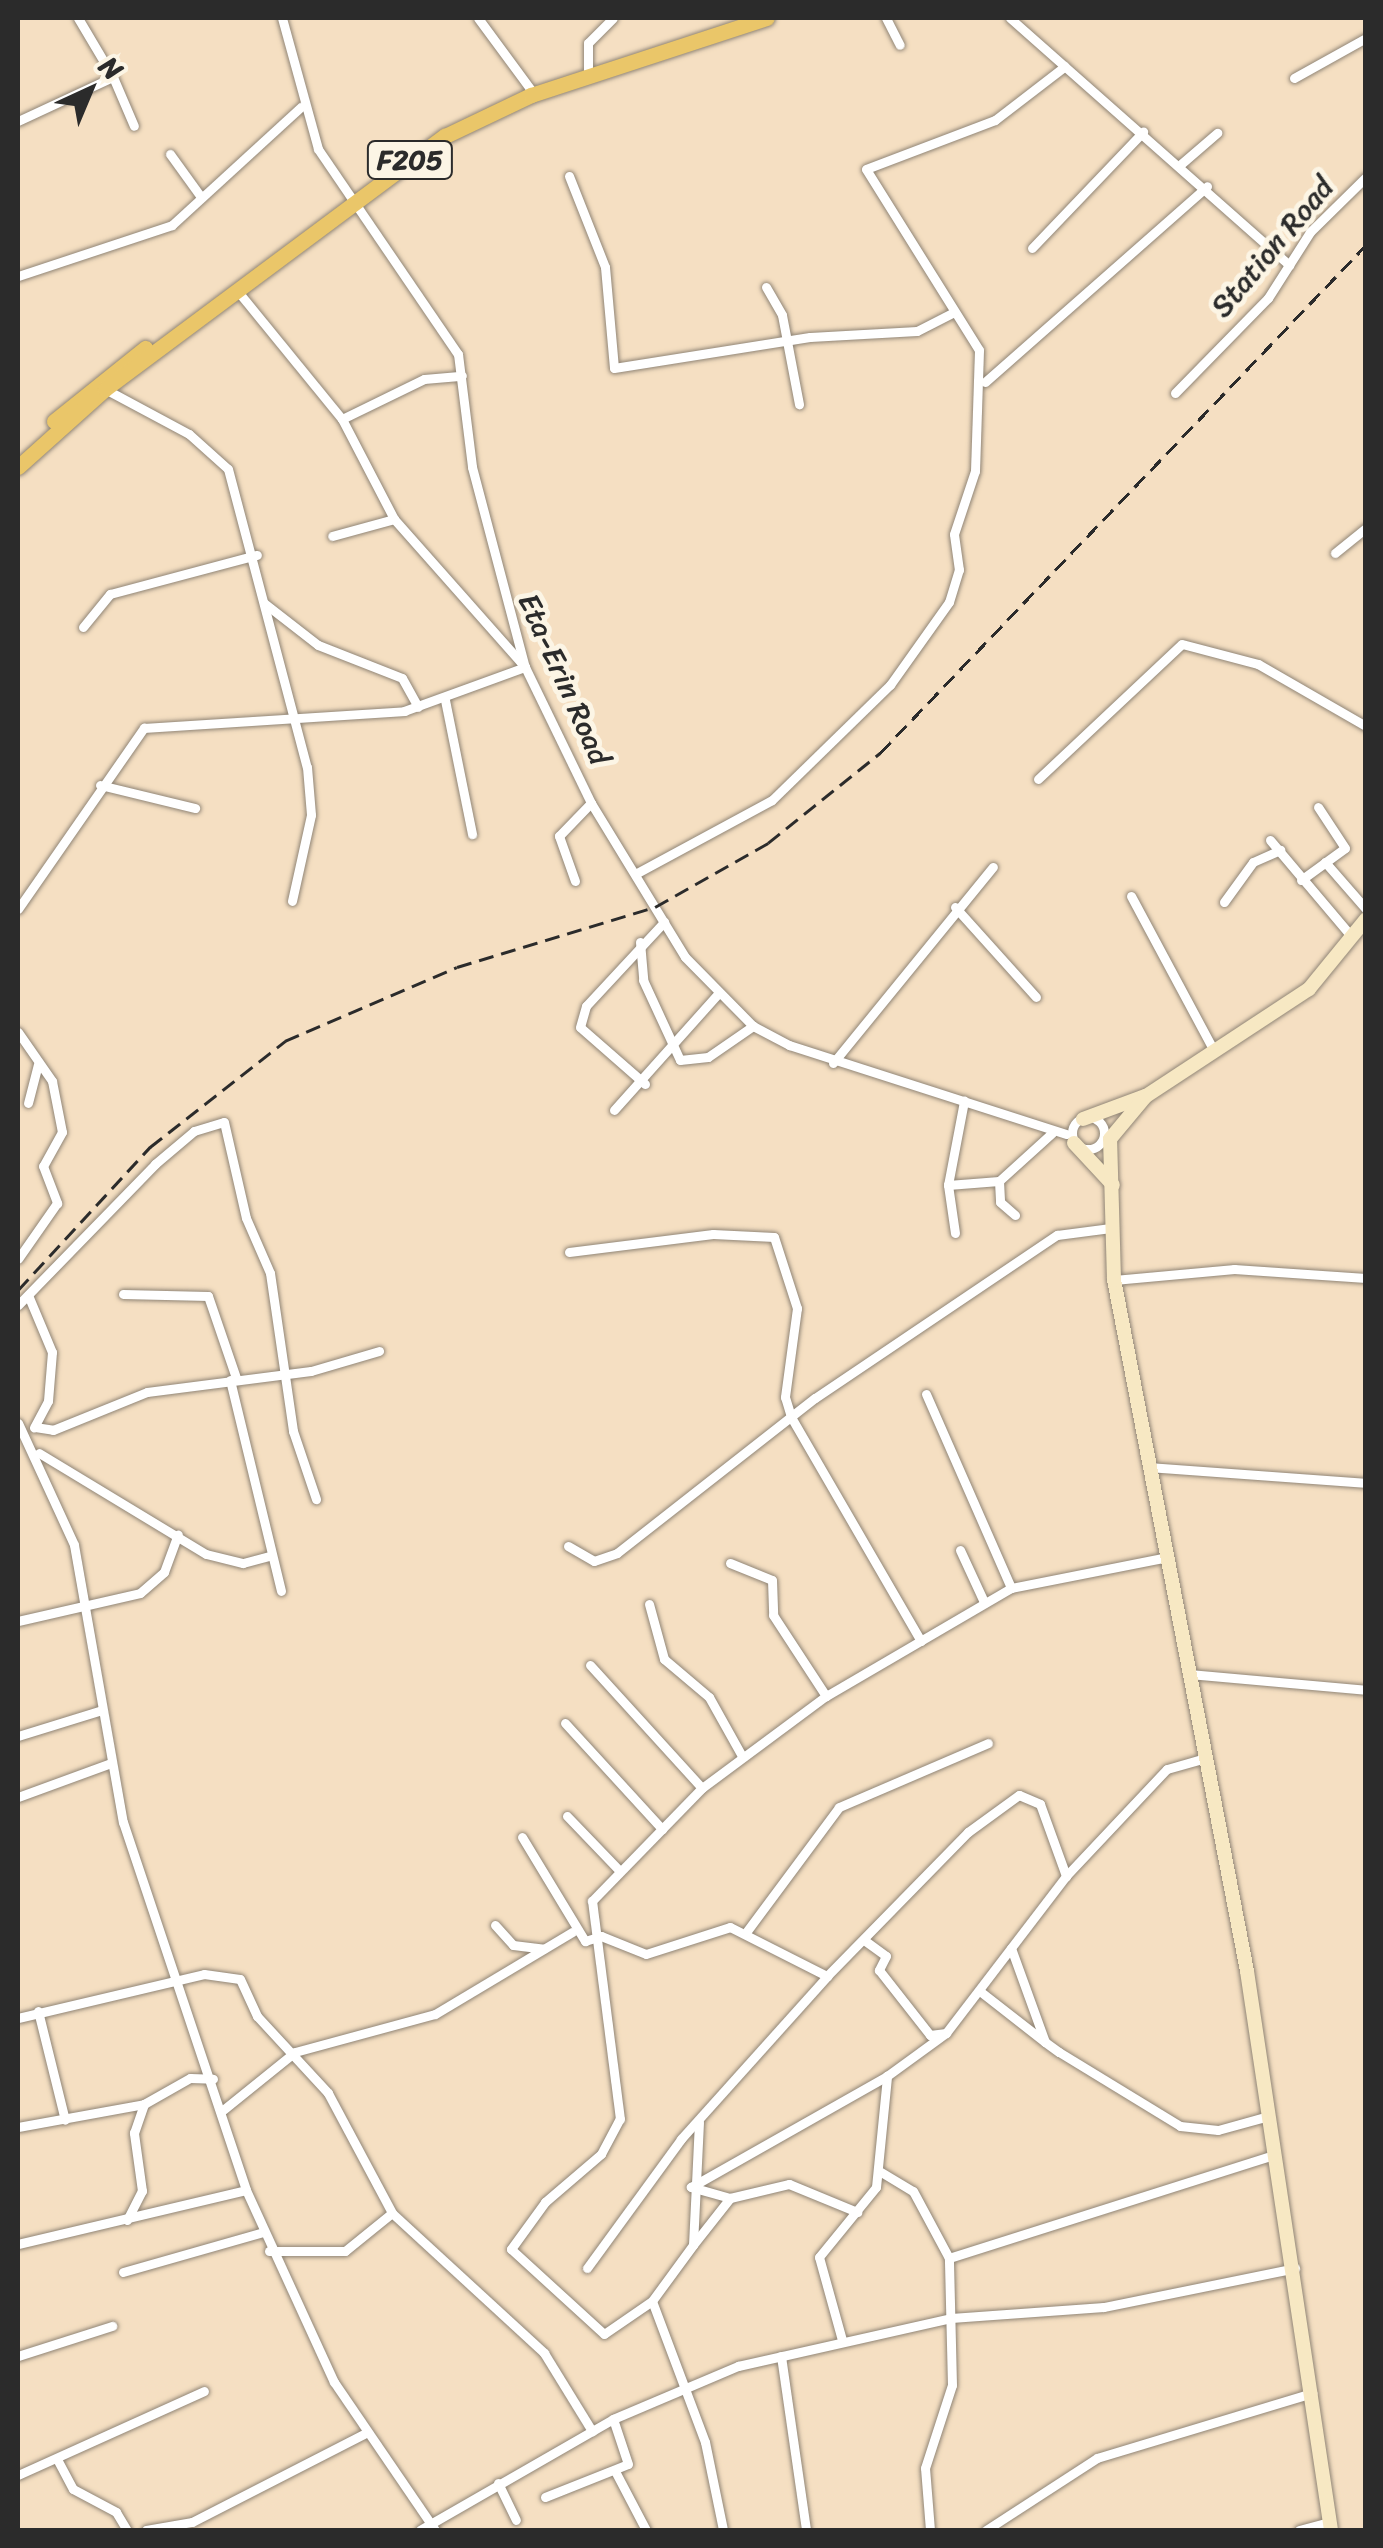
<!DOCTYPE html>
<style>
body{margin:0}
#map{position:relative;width:1383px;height:2548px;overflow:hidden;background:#f5dfc2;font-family:Sriracha,sans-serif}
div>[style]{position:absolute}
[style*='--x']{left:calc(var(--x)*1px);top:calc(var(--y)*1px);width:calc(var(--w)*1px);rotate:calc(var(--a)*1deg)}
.roads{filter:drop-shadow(0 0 2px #908576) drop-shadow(0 0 2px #908576)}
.street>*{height:9px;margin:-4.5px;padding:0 4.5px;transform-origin:4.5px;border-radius:4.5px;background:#fff}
.street>.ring{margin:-4.5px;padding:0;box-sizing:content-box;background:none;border:9px solid #fff;border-radius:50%}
.secondary>*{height:14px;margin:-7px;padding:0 7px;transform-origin:7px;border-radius:7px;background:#f7e8c3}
.primary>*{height:15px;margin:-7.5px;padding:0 7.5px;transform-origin:7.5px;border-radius:7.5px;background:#eac669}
.rail>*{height:2.5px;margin-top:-1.25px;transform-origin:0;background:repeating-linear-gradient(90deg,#2b2b2b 0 15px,transparent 0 23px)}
span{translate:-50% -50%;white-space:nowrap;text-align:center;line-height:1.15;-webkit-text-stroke:10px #fcf5e5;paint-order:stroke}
.shield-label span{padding:2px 8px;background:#fcf5e5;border:2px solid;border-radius:8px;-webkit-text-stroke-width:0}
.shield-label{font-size:28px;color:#2b2b2b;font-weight:700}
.street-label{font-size:30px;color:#2b2b2b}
.frame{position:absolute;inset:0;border:20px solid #2b2b2b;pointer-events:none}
.north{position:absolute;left:40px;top:40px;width:100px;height:100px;-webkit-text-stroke:8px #fcf5e5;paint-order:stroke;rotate:44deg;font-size:28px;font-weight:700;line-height:40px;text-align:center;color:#2b2b2b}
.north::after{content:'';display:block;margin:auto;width:35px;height:45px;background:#2b2b2b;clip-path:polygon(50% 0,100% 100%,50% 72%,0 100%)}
</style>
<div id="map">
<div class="roads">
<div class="street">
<div style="--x:282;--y:18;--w:136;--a:74.6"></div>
<div style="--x:318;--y:149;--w:248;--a:55.7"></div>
<div style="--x:458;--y:354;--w:114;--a:82.9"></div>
<div style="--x:472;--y:467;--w:207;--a:75.2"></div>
<div style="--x:525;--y:667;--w:151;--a:64.1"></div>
<div style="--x:591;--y:803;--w:180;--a:58.6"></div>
<div style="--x:685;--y:957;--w:97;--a:45.4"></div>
<div style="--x:753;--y:1026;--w:41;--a:27.8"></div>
<div style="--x:789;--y:1045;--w:291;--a:17.8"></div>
<div style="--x:478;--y:18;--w:89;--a:53.6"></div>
<div style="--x:886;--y:18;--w:30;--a:63"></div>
<div style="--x:1010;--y:18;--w:373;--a:41.5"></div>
<div style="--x:588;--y:69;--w:26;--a:-90"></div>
<div style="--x:588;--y:43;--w:35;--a:-45"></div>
<div style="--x:113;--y:77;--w:53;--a:66.8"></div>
<div style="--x:1294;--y:78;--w:82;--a:-29.1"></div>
<div style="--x:18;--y:121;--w:105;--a:-24.9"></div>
<div style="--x:113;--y:77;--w:69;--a:-120.7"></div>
<div style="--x:170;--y:154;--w:53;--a:54.2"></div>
<div style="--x:1181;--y:164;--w:48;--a:-40.7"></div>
<div style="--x:569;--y:176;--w:98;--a:68.4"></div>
<div style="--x:605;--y:267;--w:101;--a:84.9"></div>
<div style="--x:614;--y:368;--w:198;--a:-9"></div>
<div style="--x:810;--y:337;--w:107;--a:-3.2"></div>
<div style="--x:917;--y:331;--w:39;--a:-27"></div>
<div style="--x:1032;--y:248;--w:161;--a:-46.3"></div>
<div style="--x:18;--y:276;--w:162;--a:-18.3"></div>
<div style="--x:172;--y:225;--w:175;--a:-42.5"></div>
<div style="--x:766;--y:287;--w:32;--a:60"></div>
<div style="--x:782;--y:315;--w:91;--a:79.2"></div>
<div style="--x:240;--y:294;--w:161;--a:50.8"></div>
<div style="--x:342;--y:419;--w:113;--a:62.5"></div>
<div style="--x:985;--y:382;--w:296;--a:-41.4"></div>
<div style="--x:105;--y:389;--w:95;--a:28.2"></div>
<div style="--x:189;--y:434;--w:52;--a:41.9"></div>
<div style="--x:228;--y:469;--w:308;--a:75.2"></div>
<div style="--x:307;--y:767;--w:48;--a:85.2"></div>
<div style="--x:311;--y:815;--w:88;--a:102.5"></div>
<div style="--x:1175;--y:393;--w:133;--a:-45.6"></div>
<div style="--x:1268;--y:298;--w:78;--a:-57.5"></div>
<div style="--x:1310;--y:232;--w:78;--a:-44.5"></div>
<div style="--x:342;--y:419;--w:91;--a:-26"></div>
<div style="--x:424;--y:379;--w:38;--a:-5"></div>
<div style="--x:1335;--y:553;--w:40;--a:-39"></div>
<div style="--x:264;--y:603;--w:68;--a:37.9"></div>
<div style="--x:318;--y:645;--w:90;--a:21.4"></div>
<div style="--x:402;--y:678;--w:33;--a:61"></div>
<div style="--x:83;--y:627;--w:43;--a:-50.7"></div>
<div style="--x:110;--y:594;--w:152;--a:-14.9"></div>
<div style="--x:445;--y:700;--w:137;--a:78.6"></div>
<div style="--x:1038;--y:779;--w:197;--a:-43.2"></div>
<div style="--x:1182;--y:644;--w:79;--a:14.7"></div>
<div style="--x:1258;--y:664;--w:125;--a:29.9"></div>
<div style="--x:100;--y:785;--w:98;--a:13.6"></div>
<div style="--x:1270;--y:840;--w:126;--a:49.8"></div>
<div style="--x:1325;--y:862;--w:62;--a:48.9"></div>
<div style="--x:637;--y:873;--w:153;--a:-28.4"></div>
<div style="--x:772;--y:800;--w:165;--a:-44.3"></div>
<div style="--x:890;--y:685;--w:102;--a:-54.6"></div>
<div style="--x:949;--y:602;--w:34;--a:-73"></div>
<div style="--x:959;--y:570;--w:36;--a:-98"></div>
<div style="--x:954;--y:534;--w:66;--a:-71.6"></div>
<div style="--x:975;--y:471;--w:121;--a:-88.1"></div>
<div style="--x:979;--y:350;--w:213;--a:-122"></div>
<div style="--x:866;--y:169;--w:138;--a:-20.8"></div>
<div style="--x:995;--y:120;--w:88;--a:-37.6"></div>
<div style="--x:1301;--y:880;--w:54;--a:-36"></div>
<div style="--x:1345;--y:848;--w:49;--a:-123.4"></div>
<div style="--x:575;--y:881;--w:48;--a:-109.6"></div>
<div style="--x:559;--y:836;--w:46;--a:-45.9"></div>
<div style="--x:1131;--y:896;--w:174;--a:61.8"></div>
<div style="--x:1224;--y:902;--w:49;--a:-54.1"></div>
<div style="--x:1253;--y:862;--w:30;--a:-24"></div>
<div style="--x:955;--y:907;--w:121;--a:48"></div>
<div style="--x:18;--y:909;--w:221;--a:-55.2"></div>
<div style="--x:144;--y:728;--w:261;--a:-3.7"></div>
<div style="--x:404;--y:711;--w:129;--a:-20"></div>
<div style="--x:525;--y:667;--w:198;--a:-131.5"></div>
<div style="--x:394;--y:519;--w:64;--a:164.7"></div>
<div style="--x:640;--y:942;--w:38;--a:85"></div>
<div style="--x:643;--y:980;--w:88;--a:65.2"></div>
<div style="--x:680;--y:1060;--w:28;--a:-6"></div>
<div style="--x:708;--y:1057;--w:55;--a:-34.6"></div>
<div style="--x:18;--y:1032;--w:60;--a:55.2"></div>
<div style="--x:52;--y:1081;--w:52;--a:78.9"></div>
<div style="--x:62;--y:1132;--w:39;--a:119"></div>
<div style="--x:43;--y:1166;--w:40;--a:69"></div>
<div style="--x:57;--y:1203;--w:68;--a:124.9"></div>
<div style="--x:833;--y:1063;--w:253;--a:-50.8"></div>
<div style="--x:645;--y:1084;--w:86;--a:-138.8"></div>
<div style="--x:580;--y:1027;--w:22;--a:-74"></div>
<div style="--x:586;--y:1006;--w:115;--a:-47.1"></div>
<div style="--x:28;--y:1103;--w:40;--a:-75.6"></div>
<div style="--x:614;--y:1110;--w:154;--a:-48.2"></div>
<div class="ring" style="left:1072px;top:1117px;width:23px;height:23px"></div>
<div style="--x:999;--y:1181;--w:21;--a:87"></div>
<div style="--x:1000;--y:1202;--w:20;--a:41"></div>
<div style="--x:948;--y:1185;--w:51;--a:-4.5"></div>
<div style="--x:999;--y:1181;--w:72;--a:-42.2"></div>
<div style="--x:955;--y:1233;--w:49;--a:-98.3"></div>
<div style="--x:948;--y:1185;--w:86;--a:-79.2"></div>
<div style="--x:569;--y:1252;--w:145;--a:-7.1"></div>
<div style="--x:713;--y:1234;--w:61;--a:2.8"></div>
<div style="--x:774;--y:1237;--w:75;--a:72.1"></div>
<div style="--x:797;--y:1308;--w:90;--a:97.7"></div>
<div style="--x:785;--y:1397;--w:21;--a:73"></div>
<div style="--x:791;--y:1417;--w:259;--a:59.9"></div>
<div style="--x:1114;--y:1280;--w:121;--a:-5.2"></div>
<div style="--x:1234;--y:1269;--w:132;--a:3.9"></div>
<div style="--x:123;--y:1294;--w:85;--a:1.3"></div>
<div style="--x:208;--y:1296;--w:87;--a:71.1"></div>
<div style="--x:28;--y:1295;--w:62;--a:67.2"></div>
<div style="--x:52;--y:1352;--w:49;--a:94.7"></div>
<div style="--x:48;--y:1401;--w:30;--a:118"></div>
<div style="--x:18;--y:1305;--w:197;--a:-45.8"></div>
<div style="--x:155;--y:1164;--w:51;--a:-40.2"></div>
<div style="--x:194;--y:1131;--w:31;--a:-17"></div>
<div style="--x:224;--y:1122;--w:98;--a:77.1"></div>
<div style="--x:246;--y:1218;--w:60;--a:66.4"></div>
<div style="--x:270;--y:1273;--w:160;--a:81.7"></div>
<div style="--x:293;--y:1431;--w:72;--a:71.3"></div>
<div style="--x:230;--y:1380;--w:217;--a:76.4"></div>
<div style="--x:926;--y:1394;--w:212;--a:66.3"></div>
<div style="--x:18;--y:1423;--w:134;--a:65.3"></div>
<div style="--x:74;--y:1545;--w:281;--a:80"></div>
<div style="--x:123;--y:1822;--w:388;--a:71.5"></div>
<div style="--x:246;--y:2190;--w:211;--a:65.4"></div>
<div style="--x:334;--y:2382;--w:179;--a:55.7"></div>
<div style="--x:35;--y:1427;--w:18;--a:9"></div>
<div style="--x:53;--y:1430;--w:101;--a:-22"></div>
<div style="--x:147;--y:1392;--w:165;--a:-7.3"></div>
<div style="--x:311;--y:1371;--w:71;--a:-16.4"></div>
<div style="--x:39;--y:1453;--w:195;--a:31.2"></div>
<div style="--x:206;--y:1554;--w:38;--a:14"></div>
<div style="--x:243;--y:1563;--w:30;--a:-15"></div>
<div style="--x:1149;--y:1467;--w:218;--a:4.2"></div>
<div style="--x:568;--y:1546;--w:30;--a:30"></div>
<div style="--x:594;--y:1561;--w:24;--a:-19"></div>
<div style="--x:617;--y:1553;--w:251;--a:-38.1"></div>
<div style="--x:815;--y:1398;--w:292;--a:-34"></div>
<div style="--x:1057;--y:1235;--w:54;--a:-7.4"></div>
<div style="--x:960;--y:1550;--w:57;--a:65.2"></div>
<div style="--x:730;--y:1563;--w:45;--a:22"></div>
<div style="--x:772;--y:1580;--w:35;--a:88"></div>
<div style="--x:773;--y:1615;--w:97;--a:56.8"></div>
<div style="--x:649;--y:1604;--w:57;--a:74.7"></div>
<div style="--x:664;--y:1659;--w:59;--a:40.2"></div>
<div style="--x:709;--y:1697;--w:68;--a:60.8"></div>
<div style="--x:18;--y:1621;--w:125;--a:-12.9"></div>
<div style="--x:140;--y:1593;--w:32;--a:-41"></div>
<div style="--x:164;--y:1572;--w:40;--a:-69.8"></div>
<div style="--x:590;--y:1665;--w:166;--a:47.7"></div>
<div style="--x:1188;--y:1674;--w:179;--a:5.1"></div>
<div style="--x:565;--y:1723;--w:144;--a:47.5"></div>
<div style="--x:18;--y:1736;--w:88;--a:-17.2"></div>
<div style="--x:18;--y:1797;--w:99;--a:-20.1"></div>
<div style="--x:567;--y:1816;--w:76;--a:46.1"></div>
<div style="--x:522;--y:1837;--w:122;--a:58.8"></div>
<div style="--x:585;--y:1941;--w:17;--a:-17"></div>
<div style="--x:601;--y:1936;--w:48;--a:21.8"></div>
<div style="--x:646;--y:1954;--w:88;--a:-17.8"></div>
<div style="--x:730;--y:1927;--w:109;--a:26.8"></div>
<div style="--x:827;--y:1976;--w:202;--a:-45.6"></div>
<div style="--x:968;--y:1832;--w:63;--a:-36"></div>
<div style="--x:1019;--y:1795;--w:23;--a:23"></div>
<div style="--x:1040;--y:1804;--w:77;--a:70.1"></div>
<div style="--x:495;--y:1925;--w:27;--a:48"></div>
<div style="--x:513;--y:1945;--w:31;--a:7"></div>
<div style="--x:747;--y:1931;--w:154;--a:-53.4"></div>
<div style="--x:839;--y:1807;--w:162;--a:-23.2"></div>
<div style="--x:864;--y:1940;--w:27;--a:36"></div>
<div style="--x:886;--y:1956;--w:16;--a:117"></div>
<div style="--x:879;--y:1970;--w:83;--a:51.9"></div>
<div style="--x:930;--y:2035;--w:16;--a:-7"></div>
<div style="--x:1011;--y:1948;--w:100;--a:70.1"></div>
<div style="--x:1045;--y:2042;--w:17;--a:36"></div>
<div style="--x:1059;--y:2052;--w:142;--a:31.4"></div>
<div style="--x:1180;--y:2126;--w:38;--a:6"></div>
<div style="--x:1218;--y:2130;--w:53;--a:-15.4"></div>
<div style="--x:981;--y:1992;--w:81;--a:38"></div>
<div style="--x:38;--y:2011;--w:112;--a:76.1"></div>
<div style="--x:18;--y:2018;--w:191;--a:-13.3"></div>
<div style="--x:204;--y:1974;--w:36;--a:8"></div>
<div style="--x:240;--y:1979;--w:41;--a:65.3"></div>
<div style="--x:257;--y:2016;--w:105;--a:47.3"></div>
<div style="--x:328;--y:2093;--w:136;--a:61.9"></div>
<div style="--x:392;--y:2213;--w:207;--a:42.6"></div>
<div style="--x:544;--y:2353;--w:92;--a:58.4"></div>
<div style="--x:223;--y:2110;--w:92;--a:-38.9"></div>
<div style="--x:295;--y:2052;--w:145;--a:-15.2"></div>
<div style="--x:435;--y:2014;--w:160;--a:-30.9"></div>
<div style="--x:699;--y:2122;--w:123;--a:92.8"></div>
<div style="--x:693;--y:2245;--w:69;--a:126.2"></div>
<div style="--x:652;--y:2301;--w:58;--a:145.5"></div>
<div style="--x:604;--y:2334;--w:126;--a:-137.6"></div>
<div style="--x:511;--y:2249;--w:58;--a:-54.1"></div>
<div style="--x:545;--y:2202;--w:74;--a:-40.6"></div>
<div style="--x:601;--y:2154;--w:40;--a:-62"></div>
<div style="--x:620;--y:2119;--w:220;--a:-97.3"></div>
<div style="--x:592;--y:1901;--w:158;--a:-45.8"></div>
<div style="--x:702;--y:1788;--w:154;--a:-36.6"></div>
<div style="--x:826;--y:1696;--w:214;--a:-30.3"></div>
<div style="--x:1011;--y:1588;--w:154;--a:-11.2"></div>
<div style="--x:18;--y:2127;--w:128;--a:-10.3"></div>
<div style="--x:144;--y:2104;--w:53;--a:-29.5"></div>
<div style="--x:190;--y:2078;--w:23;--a:2"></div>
<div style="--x:881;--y:2172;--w:37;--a:31"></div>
<div style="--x:913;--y:2191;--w:76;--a:61.8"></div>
<div style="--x:730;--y:2198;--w:41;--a:-164.2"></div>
<div style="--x:691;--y:2187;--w:225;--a:-29.5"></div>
<div style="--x:127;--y:2220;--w:33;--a:-63"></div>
<div style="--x:142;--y:2191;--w:59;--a:-97.9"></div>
<div style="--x:134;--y:2133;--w:31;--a:-71"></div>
<div style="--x:18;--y:2244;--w:234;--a:-13.3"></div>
<div style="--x:693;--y:2245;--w:60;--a:-51.8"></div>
<div style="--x:730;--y:2198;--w:61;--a:-13.3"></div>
<div style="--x:789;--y:2184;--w:74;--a:22.4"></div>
<div style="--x:269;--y:2251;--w:76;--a:0"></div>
<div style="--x:345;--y:2251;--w:60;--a:-39"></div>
<div style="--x:587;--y:2268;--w:160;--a:-53.9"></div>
<div style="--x:681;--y:2139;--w:219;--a:-48.1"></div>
<div style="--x:123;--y:2272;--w:146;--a:-15.9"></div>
<div style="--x:652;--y:2301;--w:151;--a:69.4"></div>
<div style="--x:705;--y:2442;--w:90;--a:78.4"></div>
<div style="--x:842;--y:2340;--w:86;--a:-105.5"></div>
<div style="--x:819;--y:2257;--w:90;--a:-50.8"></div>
<div style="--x:876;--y:2187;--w:112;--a:-84.3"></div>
<div style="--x:887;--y:2076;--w:73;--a:-36.1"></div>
<div style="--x:946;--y:2033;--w:198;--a:-52.6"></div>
<div style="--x:1066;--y:1876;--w:147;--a:-46.7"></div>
<div style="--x:1167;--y:1769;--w:36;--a:-16"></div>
<div style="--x:18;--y:2356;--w:99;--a:-17.7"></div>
<div style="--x:781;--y:2356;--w:176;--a:81.8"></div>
<div style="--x:57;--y:2459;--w:34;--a:62"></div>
<div style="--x:73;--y:2489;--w:49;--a:28.1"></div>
<div style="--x:116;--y:2512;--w:21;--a:59"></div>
<div style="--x:615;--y:2471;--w:67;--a:62.3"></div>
<div style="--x:18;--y:2475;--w:204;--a:-24.3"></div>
<div style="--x:498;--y:2483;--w:41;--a:64.1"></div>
<div style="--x:545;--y:2497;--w:89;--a:-21.7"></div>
<div style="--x:628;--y:2464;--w:47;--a:-108.4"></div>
<div style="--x:146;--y:2530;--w:47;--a:-9.9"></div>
<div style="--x:192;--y:2522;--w:193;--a:-27.1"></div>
<div style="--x:420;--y:2530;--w:223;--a:-29.9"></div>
<div style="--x:613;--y:2419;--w:136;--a:-23"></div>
<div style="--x:738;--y:2366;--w:218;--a:-12.7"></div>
<div style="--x:951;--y:2318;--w:153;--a:-4.1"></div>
<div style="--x:1104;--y:2307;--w:195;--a:-11.5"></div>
<div style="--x:930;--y:2530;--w:62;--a:-94.6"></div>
<div style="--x:925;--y:2468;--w:87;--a:-72"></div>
<div style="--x:952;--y:2385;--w:127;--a:-91.4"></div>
<div style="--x:949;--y:2258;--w:341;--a:-17.6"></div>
<div style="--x:986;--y:2530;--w:132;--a:-33"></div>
<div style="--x:1097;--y:2458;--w:225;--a:-16.8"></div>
<div style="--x:1299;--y:2530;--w:31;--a:-15"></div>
</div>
<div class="secondary">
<div style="--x:1083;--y:1119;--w:66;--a:-20.4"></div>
<div style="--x:1074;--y:1143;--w:57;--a:47.1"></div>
<div style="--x:1331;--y:2530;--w:565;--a:-98.55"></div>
<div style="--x:1247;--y:1971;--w:704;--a:-100.89"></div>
<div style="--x:1114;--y:1280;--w:141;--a:-91.6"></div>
<div style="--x:1110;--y:1139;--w:56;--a:-50.1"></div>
<div style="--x:1146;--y:1096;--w:195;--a:-33.3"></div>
<div style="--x:1309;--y:989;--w:90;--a:-50.8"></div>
</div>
<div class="primary">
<div style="--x:54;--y:421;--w:117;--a:-38.7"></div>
<div style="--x:18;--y:467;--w:117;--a:-41.9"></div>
<div style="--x:105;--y:389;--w:424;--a:-36.7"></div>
<div style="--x:445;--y:136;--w:95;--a:-25.5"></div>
<div style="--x:531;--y:95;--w:248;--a:-18.1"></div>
</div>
</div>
<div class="rail">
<div style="--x:18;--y:1290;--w:195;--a:-47.3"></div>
<div style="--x:150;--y:1147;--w:172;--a:-38.1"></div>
<div style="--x:285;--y:1041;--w:187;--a:-23.3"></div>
<div style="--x:457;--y:967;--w:207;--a:-16.9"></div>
<div style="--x:655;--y:907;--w:130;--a:-29.5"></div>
<div style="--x:768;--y:843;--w:144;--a:-38.8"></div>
<div style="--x:880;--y:753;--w:703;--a:-46.27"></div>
</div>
<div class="shield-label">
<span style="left:410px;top:160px">F205</span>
</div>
<div class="street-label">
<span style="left:1272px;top:247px;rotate:-50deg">Station Road</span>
<span style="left:564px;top:679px;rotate:66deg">Eta-Erin Road</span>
</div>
<div class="frame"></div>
<div class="north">N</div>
</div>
